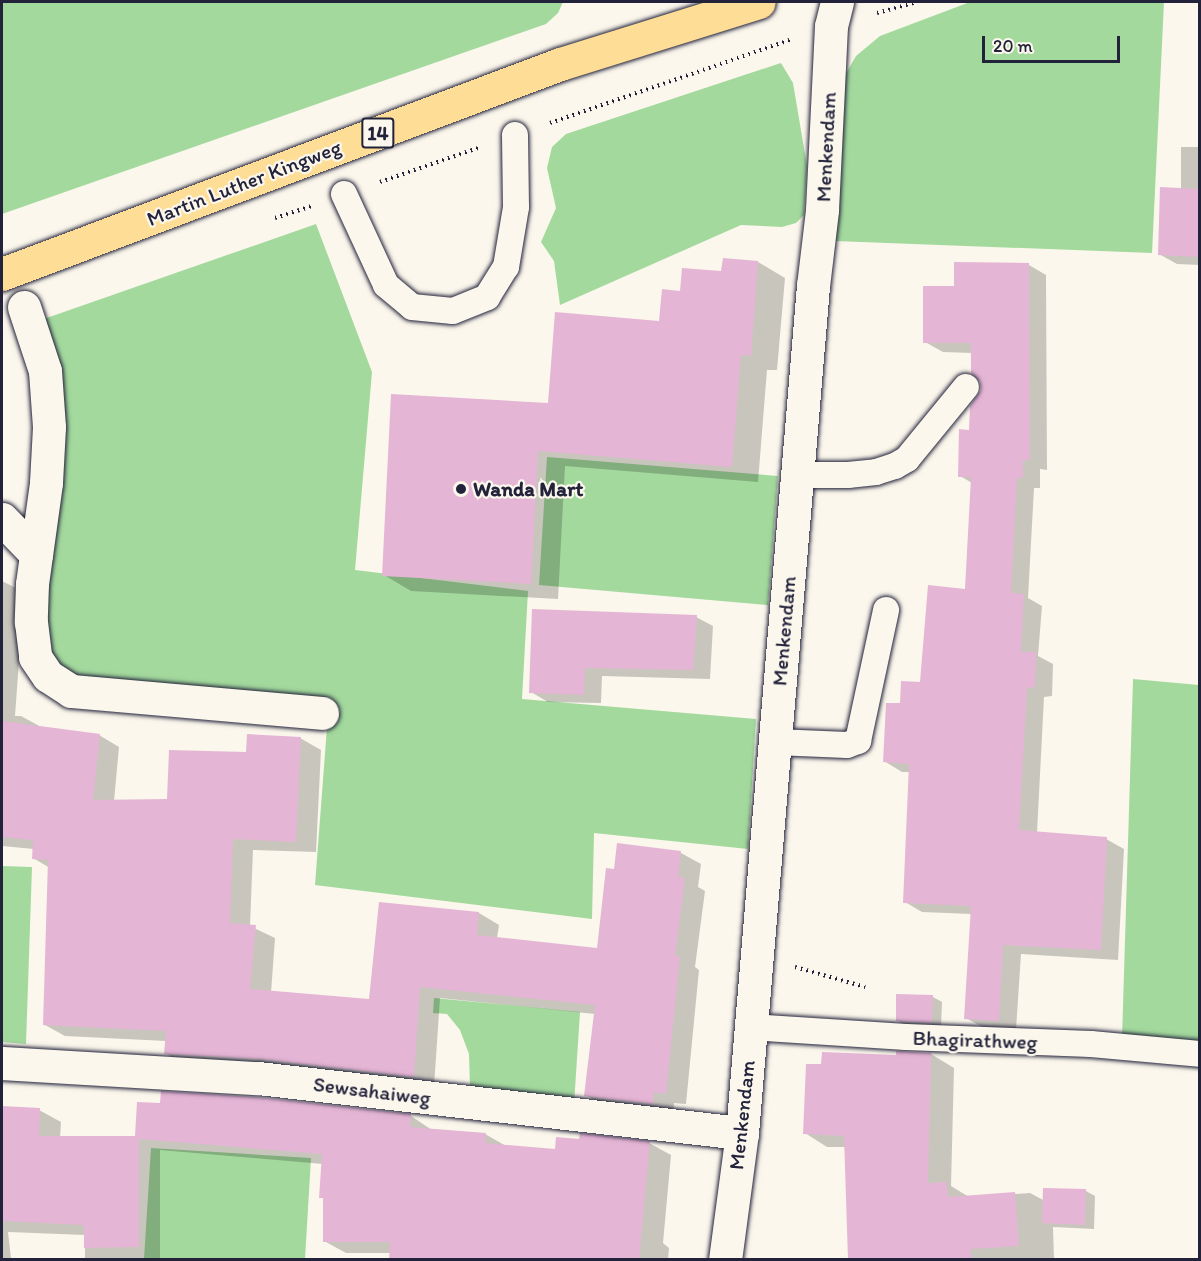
<!DOCTYPE html>
<style>
body{margin:0}
#map{position:relative;width:1201px;height:1261px;overflow:hidden;background:#fbf7ec;font-family:Itim,sans-serif}
div>[style]{position:absolute}
[style*='--x']{left:calc(var(--x)*1px);top:calc(var(--y)*1px);width:calc(var(--w)*1px);rotate:calc(var(--a)*1deg)}
.green>*{inset:0;background:#a3d99d}
.shadow>*{inset:0;background:#0003}
.building>*{inset:0;background:#e5b5d5}
.path>*{height:4px;margin-top:-2px;transform-origin:0;background:repeating-linear-gradient(90deg,#22223b 0 1.5px,transparent 0 6px)}
.roads{filter:drop-shadow(0 0 2px #22223b) drop-shadow(0 0 2px #22223b)}
.lane>*{height:26px;margin:-13px;padding:0 13px;transform-origin:13px;border-radius:13px;background:#fbf7ec}
.street>*{height:33px;margin:-16.5px;padding:0 16.5px;transform-origin:16.5px;border-radius:16.5px;background:#fbf7ec}
.primary>*{height:33px;margin:-16.5px;padding:0 16.5px;transform-origin:16.5px;border-radius:16.5px;background:#fedd96}
.dots>*{width:16px;height:16px;translate:-50% -50%;box-sizing:border-box;border:3px solid #fbf7ec;border-radius:50%}
span{translate:-50% -50%;white-space:nowrap;text-align:center;line-height:1.15;-webkit-text-stroke:4.5px #fbf7ec;paint-order:stroke}
.shield-label span{padding:2px 4px;background:#fbf7ec;border:2px solid;border-radius:4px;-webkit-text-stroke-width:0}
.shield-label{font-size:20px;color:#22223b;font-weight:700}
.street-label{font-size:21px;color:#22223b}
.poi-label{font-size:21px;color:#22223b;font-weight:700}
.left{translate:0 -50%;text-align:left}
.frame{position:absolute;inset:0;border:3px solid #22223b;pointer-events:none}
.scale{position:absolute;left:982px;top:36px;width:138px;height:27px;box-sizing:border-box;border:3px solid #22223b;border-top:0;padding-left:8px;font-size:18px;line-height:21px;white-space:nowrap;color:#22223b;-webkit-text-stroke:4px #fbf7ec;paint-order:stroke}
</style>
<div id="map">
<div class="green">
<div style="clip-path:polygon(2px 2px,563px 2px,558px 13px,546px 24px,2px 214px)"></div>
<div style="clip-path:polygon(970px 2px,1164px 2px,1152px 253px,835px 241px,844px 77px,856px 56px,880px 36px)"></div>
<div style="clip-path:polygon(781px 63px,793px 83px,807px 166px,804px 215px,796px 223px,782px 227px,741px 225px,560px 305px,554px 261px,541px 242px,556px 208px,547px 168px,552px 147px,566px 134px)"></div>
<div style="clip-path:polygon(316px 224px,372px 372px,355px 570px,528px 591px,522px 699px,756px 719px,748px 849px,594px 833px,592px 919px,315px 885px,329px 701px,63px 677px,44px 648px,38px 321px)"></div>
<div style="clip-path:polygon(547px 457px,778px 476px,768px 605px,539px 585px)"></div>
<div style="clip-path:polygon(1133px 679px,1199px 685px,1199px 1044px,1122px 1039px)"></div>
<div style="clip-path:polygon(2px 866px,32px 867px,26px 1044px,2px 1042px)"></div>
<div style="clip-path:polygon(434px 998px,580px 1012px,574px 1105px,470px 1089px,469px 1054px,460px 1030px,447px 1014px,433px 1013px)"></div>
<div style="clip-path:polygon(151px 1148px,311px 1158px,305px 1259px,144px 1259px)"></div>
</div>
<div class="shadow">
<div style="clip-path:polygon(1181px 147px,1200px 147px,1200px 265px,1177px 264px,1159px 254px,1181px 190px)"></div>
<div style="clip-path:polygon(724px 259px,758px 262px,785px 278px,777px 370px,767px 370px,758px 482px,565px 466px,558px 599px,411px 591px,384px 575px,549px 404px,660px 322px,681px 292px,723px 273px)"></div>
<div style="clip-path:polygon(1029px 265px,1046px 275px,1047px 470px,1040px 469px,1040px 488px,1034px 488px,1028px 598px,1042px 606px,1038px 656px,1053px 664px,1052px 696px,1044px 697px,1037px 833px,1106px 839px,1124px 849px,1118px 960px,1021px 954px,1016px 1030px,984px 1028px,966px 1018px,972px 914px,922px 912px,905px 902px,910px 772px,902px 772px,884px 761px,901px 705px,922px 683px,967px 590px,972px 483px,960px 476px,982px 389px,972px 353px,943px 352px,925px 342px,956px 287px)"></div>
<div style="clip-path:polygon(2px 581px,24px 592px,15px 716px,21px 716px,41px 727px,99px 735px,119px 747px,114px 801px,169px 801px,247px 753px,300px 738px,321px 750px,316px 852px,253px 850px,250px 926px,275px 938px,271px 993px,371px 1001px,479px 913px,499px 925px,497px 938px,598px 949px,615px 870px,681px 853px,701px 864px,698px 887px,705px 891px,695px 967px,699px 970px,686px 1104px,674px 1103px,673px 1115px,606px 1107px,586px 1095px,595px 1014px,440px 998px,434px 1087px,186px 1065px,165px 1053px,166px 1041px,65px 1036px,45px 1025px,50px 868px,33px 858px,34px 849px,2px 846px)"></div>
<div style="clip-path:polygon(696px 617px,713px 626px,710px 679px,602px 676px,601px 703px,548px 702px,531px 692px)"></div>
<div style="clip-path:polygon(933px 997px,942px 1002px,941px 1027px,906px 1026px,897px 1020px)"></div>
<div style="clip-path:polygon(897px 1053px,931px 1054px,954px 1068px,951px 1186px,969px 1197px,1030px 1193px,1045px 1201px,1086px 1191px,1095px 1196px,1094px 1229px,1053px 1227px,1054px 1260px,849px 1260px,846px 1147px,827px 1147px,805px 1133px,897px 1057px)"></div>
<div style="clip-path:polygon(2px 1108px,39px 1110px,61px 1122px,60px 1138px,136px 1138px,411px 1116px,432px 1130px,485px 1134px,506px 1146px,556px 1151px,649px 1143px,671px 1155px,663px 1243px,669px 1248px,668px 1260px,391px 1260px,391px 1253px,346px 1253px,324px 1241px,324px 1199px,321px 1197px,323px 1164px,160px 1150px,160px 1260px,85px 1260px,85px 1235px,8px 1232px,11px 1258px,2px 1260px)"></div>
</div>
<div class="building">
<div style="clip-path:polygon(1160px 187px,1200px 189px,1200px 257px,1158px 255px)"></div>
<div style="clip-path:polygon(723px 258px,758px 261px,751px 356px,741px 355px,732px 467px,538px 451px,531px 584px,382px 576px,391px 394px,548px 403px,555px 312px,659px 321px,662px 289px,680px 291px,682px 268px,721px 271px)"></div>
<div style="clip-path:polygon(954px 262px,1029px 263px,1030px 460px,1023px 460px,1023px 478px,1017px 478px,1011px 593px,1024px 594px,1021px 652px,1036px 652px,1035px 687px,1027px 688px,1019px 830px,1107px 837px,1101px 950px,1003px 945px,999px 1021px,964px 1019px,971px 906px,903px 903px,909px 764px,883px 762px,886px 703px,900px 703px,901px 681px,920px 682px,928px 585px,965px 589px,971px 477px,958px 477px,959px 429px,969px 430px,970px 406px,981px 390px,980px 382px,971px 373px,971px 343px,923px 343px,923px 286px,954px 286px)"></div>
<div style="clip-path:polygon(532px 609px,697px 615px,693px 670px,585px 668px,584px 695px,529px 693px)"></div>
<div style="clip-path:polygon(2px 721px,100px 734px,93px 800px,167px 799px,169px 750px,246px 752px,247px 734px,301px 737px,296px 842px,233px 839px,230px 923px,256px 925px,250px 989px,369px 999px,379px 902px,479px 912px,477px 935px,597px 948px,606px 868px,614px 869px,617px 843px,681px 851px,678px 877px,685px 878px,675px 956px,680px 956px,666px 1094px,654px 1092px,653px 1104px,584px 1096px,595px 1005px,420px 987px,414px 1077px,260px 1059px,164px 1054px,166px 1031px,43px 1025px,48px 860px,32px 859px,33px 840px,2px 837px)"></div>
<div style="clip-path:polygon(896px 994px,933px 995px,932px 1023px,896px 1021px)"></div>
<div style="clip-path:polygon(896px 1051px,931px 1053px,928px 1183px,946px 1182px,948px 1197px,1015px 1192px,1019px 1246px,970px 1249px,972px 1260px,848px 1260px,844px 1136px,803px 1134px,806px 1064px,821px 1064px,822px 1052px,896px 1055px)"></div>
<div style="clip-path:polygon(161px 1091px,256px 1097px,411px 1114px,410px 1127px,486px 1133px,485px 1143px,555px 1149px,556px 1137px,579px 1139px,580px 1133px,650px 1141px,639px 1260px,389px 1260px,390px 1242px,323px 1242px,323px 1198px,319px 1198px,322px 1154px,139px 1139px,139px 1247px,84px 1248px,84px 1225px,2px 1221px,2px 1106px,40px 1108px,39px 1136px,135px 1136px,137px 1102px,160px 1103px)"></div>
<div style="clip-path:polygon(1043px 1188px,1086px 1189px,1085px 1225px,1042px 1223px)"></div>
</div>
<div class="path">
<div style="--x:877;--y:13;--w:41;--a:-15.4"></div>
<div style="--x:550;--y:123;--w:254;--a:-19.1"></div>
<div style="--x:380;--y:182;--w:104;--a:-19.1"></div>
<div style="--x:275;--y:218;--w:38;--a:-18"></div>
<div style="--x:795;--y:967;--w:73;--a:15.9"></div>
</div>
<div class="roads">
<div class="lane">
<div style="--x:344;--y:194;--w:100;--a:65.2"></div>
<div style="--x:386;--y:285;--w:34;--a:40"></div>
<div style="--x:412;--y:307;--w:41;--a:5.6"></div>
<div style="--x:453;--y:311;--w:37;--a:-22"></div>
<div style="--x:487;--y:297;--w:36;--a:-58"></div>
<div style="--x:506;--y:267;--w:61;--a:-80.5"></div>
<div style="--x:516;--y:207;--w:72;--a:-90.8"></div>
<div style="--x:797;--y:475;--w:51;--a:0"></div>
<div style="--x:848;--y:475;--w:28;--a:-6"></div>
<div style="--x:876;--y:472;--w:20;--a:-18"></div>
<div style="--x:895;--y:466;--w:14;--a:-30"></div>
<div style="--x:907;--y:459;--w:93;--a:-50.7"></div>
<div style="--x:775;--y:742;--w:72;--a:2.4"></div>
<div style="--x:847;--y:745;--w:12;--a:-20"></div>
<div style="--x:858;--y:741;--w:134;--a:-77.9"></div>
<div style="--x:750;--y:1027;--w:156;--a:3.7"></div>
<div style="--x:906;--y:1037;--w:185;--a:2.2"></div>
<div style="--x:1091;--y:1044;--w:109;--a:5.2"></div>
</div>
<div class="street">
<div style="--x:24;--y:307;--w:67;--a:71.8"></div>
<div style="--x:45;--y:371;--w:56;--a:85.9"></div>
<div style="--x:49;--y:427;--w:56;--a:93.1"></div>
<div style="--x:46;--y:483;--w:102;--a:97.9"></div>
<div style="--x:32;--y:584;--w:38;--a:92"></div>
<div style="--x:31;--y:622;--w:35;--a:83"></div>
<div style="--x:35;--y:657;--w:23;--a:56"></div>
<div style="--x:48;--y:676;--w:27;--a:33"></div>
<div style="--x:71;--y:691;--w:252;--a:5"></div>
<div style="--x:2;--y:519;--w:49;--a:45.8"></div>
<div style="--x:2;--y:1063;--w:256;--a:3.4"></div>
<div style="--x:258;--y:1078;--w:487;--a:6.5"></div>
<div style="--x:725;--y:1260;--w:128;--a:-82.4"></div>
<div style="--x:742;--y:1133;--w:850;--a:-85.21"></div>
<div style="--x:813;--y:286;--w:77;--a:-83.2"></div>
<div style="--x:822;--y:210;--w:184;--a:-87.2"></div>
<div style="--x:831;--y:26;--w:25;--a:-76"></div>
</div>
<div class="primary">
<div style="--x:2;--y:274;--w:596;--a:-20.62"></div>
<div style="--x:560;--y:64;--w:208;--a:-17.3"></div>
</div>
</div>
<div class="dots">
<div style="left:461px;top:489px;background:#22223b"></div>
</div>
<div class="shield-label">
<span style="left:378px;top:133px">14</span>
</div>
<div class="street-label">
<span style="left:826px;top:147px;rotate:-87deg">Menkendam</span>
<span style="left:244px;top:183px;rotate:-21deg">Martin Luther Kingweg</span>
<span style="left:784px;top:631px;rotate:-85deg">Menkendam</span>
<span style="left:975px;top:1040px;rotate:2deg">Bhagirathweg</span>
<span style="left:372px;top:1091px;rotate:7deg">Sewsahaiweg</span>
<span style="left:742px;top:1115px;rotate:-84deg">Menkendam</span>
</div>
<div class="poi-label">
<span class="left" style="left:473px;top:489px">Wanda Mart</span>
</div>
<div class="frame"></div>
<div class="scale">20 m</div>
</div>
